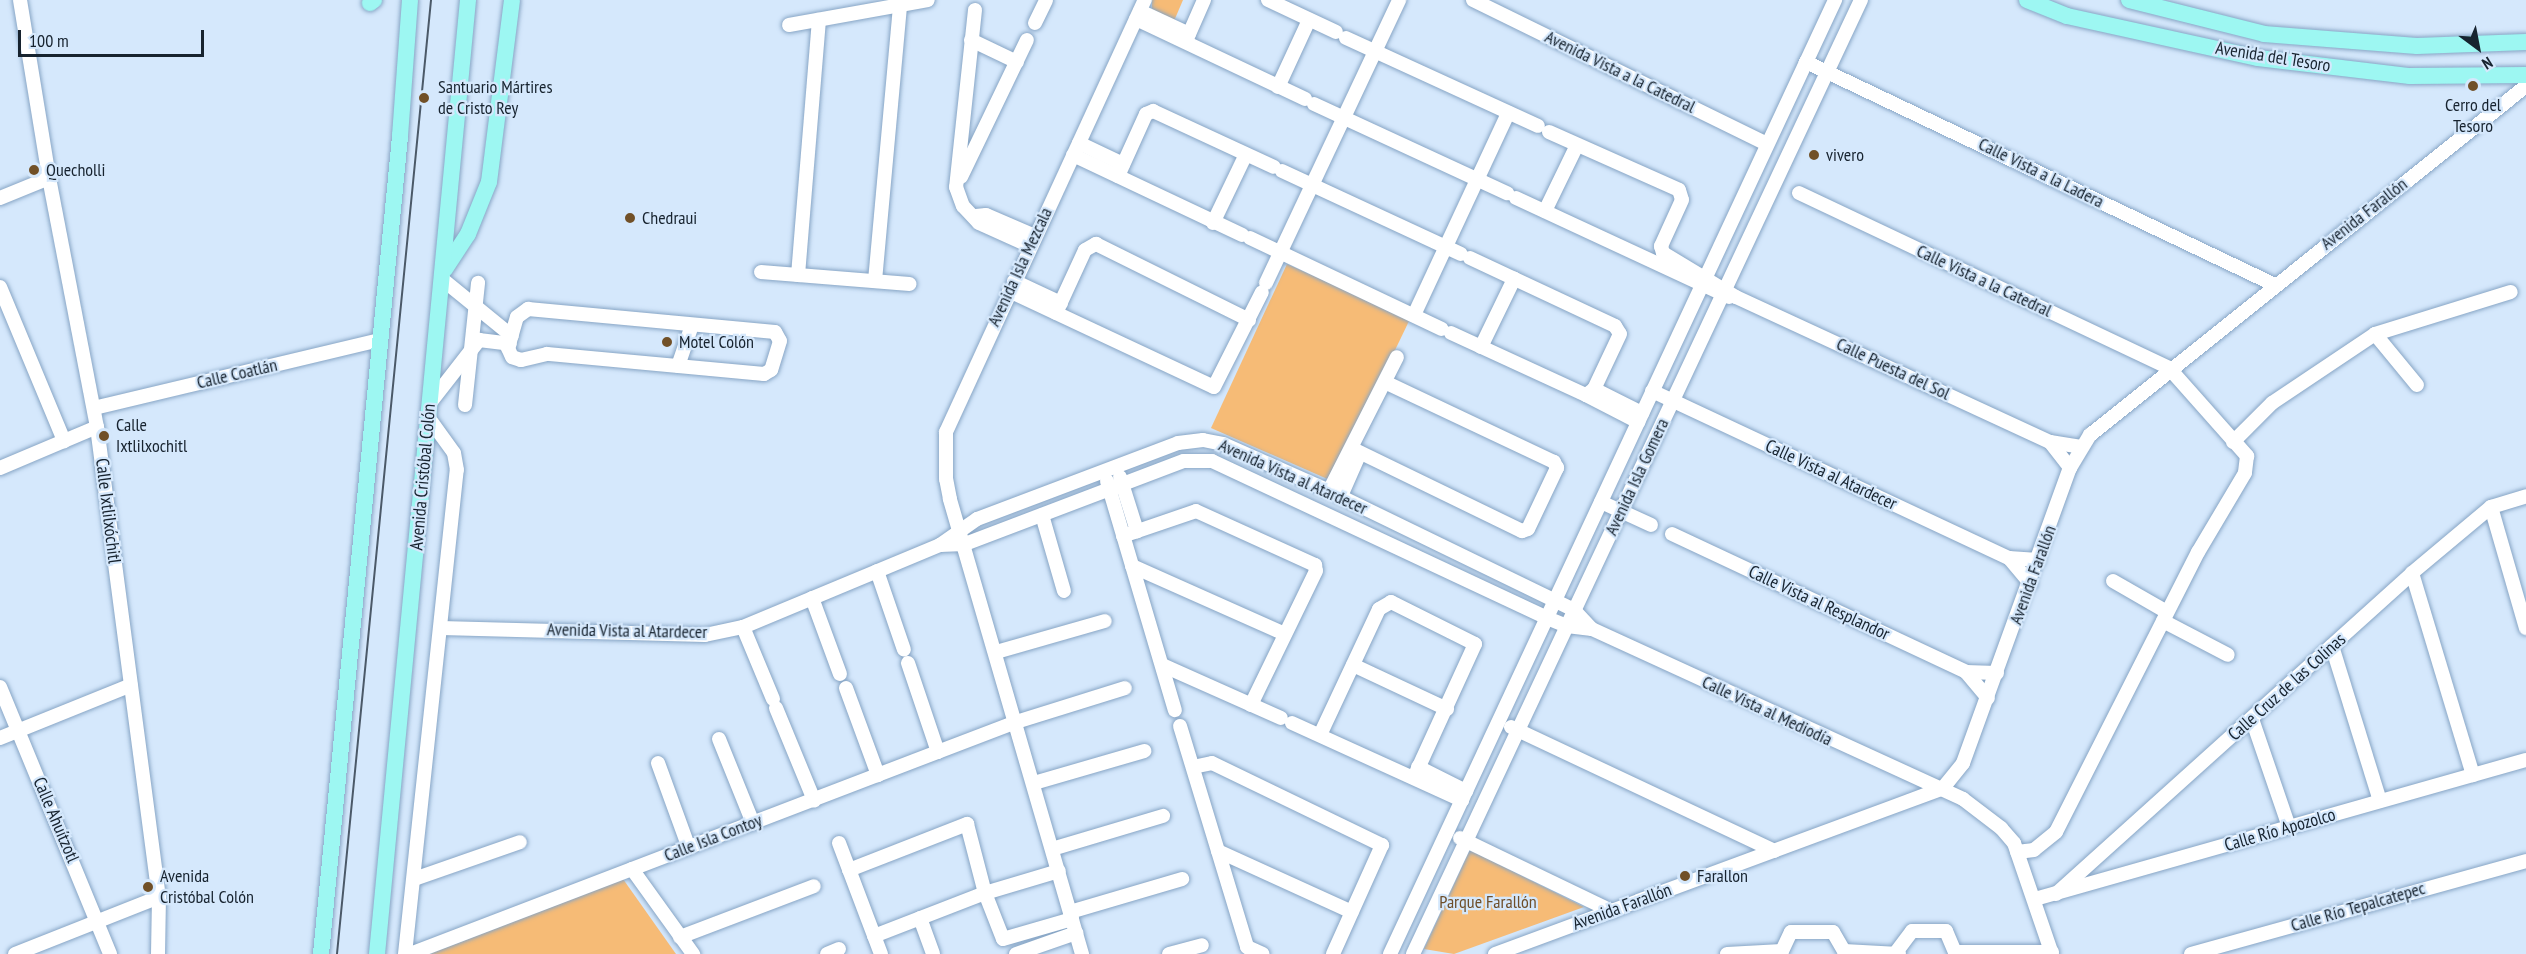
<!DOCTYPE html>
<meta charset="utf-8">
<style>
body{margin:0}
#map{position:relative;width:2526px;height:954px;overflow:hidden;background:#d5e8fc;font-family:"PT Sans Narrow",sans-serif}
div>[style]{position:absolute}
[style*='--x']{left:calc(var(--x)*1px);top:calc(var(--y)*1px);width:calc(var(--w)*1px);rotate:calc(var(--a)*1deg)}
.green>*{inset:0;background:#f6bb76}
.roads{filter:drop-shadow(0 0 2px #87a5c5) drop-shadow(0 0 2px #87a5c5)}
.minor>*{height:14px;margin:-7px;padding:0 7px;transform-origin:7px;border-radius:7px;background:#fff}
.major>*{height:16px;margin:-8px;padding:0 8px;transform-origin:8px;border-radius:8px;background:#9df7f2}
.tram>*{height:1.5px;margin:-0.75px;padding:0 0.75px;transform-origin:0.75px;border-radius:0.75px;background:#4b5968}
.dots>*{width:16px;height:16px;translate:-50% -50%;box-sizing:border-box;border:3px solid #d5e8fc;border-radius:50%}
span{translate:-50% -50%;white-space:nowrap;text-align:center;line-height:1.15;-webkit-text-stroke:4.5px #d5e8fc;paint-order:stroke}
.street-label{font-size:18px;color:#17232f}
.poi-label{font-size:18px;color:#17232f}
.left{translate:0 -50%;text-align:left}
.park-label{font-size:18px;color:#6e4e29}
.north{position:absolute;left:2448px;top:18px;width:60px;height:60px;-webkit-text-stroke:4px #d5e8fc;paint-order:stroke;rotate:148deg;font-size:16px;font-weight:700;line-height:24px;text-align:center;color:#17232f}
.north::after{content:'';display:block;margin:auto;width:21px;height:27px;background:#17232f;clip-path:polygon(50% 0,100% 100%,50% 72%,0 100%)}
.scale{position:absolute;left:18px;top:30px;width:186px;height:27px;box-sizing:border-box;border:3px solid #17232f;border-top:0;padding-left:8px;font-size:18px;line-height:21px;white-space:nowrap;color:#17232f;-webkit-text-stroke:4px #d5e8fc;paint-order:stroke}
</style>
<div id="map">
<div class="green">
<div style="clip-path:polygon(1152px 0,1183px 0,1174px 21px,1152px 12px)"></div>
<div style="clip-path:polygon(1287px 264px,1410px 319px,1332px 481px,1211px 428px)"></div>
<div style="clip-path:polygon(1470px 850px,1584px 907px,1454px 954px,1424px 949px)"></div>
<div style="clip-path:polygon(623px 879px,676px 954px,431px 954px,432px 953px)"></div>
</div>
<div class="roads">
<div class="minor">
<div style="--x:20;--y:0;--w:180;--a:80.7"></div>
<div style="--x:49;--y:178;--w:254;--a:79.1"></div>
<div style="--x:97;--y:427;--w:474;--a:82.5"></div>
<div style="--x:159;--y:897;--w:57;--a:91"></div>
<div style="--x:1268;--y:0;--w:75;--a:25.2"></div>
<div style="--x:1473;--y:0;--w:327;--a:26.1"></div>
<div style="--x:975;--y:10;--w:178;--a:96.1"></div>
<div style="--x:956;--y:187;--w:20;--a:70"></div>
<div style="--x:963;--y:206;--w:23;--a:47"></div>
<div style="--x:979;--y:223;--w:56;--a:24.3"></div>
<div style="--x:1140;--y:11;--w:54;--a:25.1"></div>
<div style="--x:1136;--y:19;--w:187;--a:25.3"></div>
<div style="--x:1035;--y:23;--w:25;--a:-64"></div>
<div style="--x:789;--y:25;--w:141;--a:-10.2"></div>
<div style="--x:1346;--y:38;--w:211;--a:24.6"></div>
<div style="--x:971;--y:40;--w:51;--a:25.6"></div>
<div style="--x:1186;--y:41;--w:45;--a:-66.3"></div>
<div style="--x:1806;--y:62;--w:519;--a:25.43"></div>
<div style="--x:1278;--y:87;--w:74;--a:-65.2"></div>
<div style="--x:1314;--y:104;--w:213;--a:24.8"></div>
<div style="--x:1549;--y:132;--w:142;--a:24"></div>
<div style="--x:1679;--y:190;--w:10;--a:73"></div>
<div style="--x:1682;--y:200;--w:51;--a:114.5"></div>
<div style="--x:1661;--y:246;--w:7;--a:74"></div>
<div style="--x:1663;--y:253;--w:85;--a:31.1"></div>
<div style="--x:1736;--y:297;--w:346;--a:24.8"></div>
<div style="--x:2050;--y:442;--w:30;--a:9"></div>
<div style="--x:1079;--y:143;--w:49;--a:25.5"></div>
<div style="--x:1073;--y:155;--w:187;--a:25.3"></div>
<div style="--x:1282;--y:171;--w:197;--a:24.9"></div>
<div style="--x:1118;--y:176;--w:68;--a:-65.7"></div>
<div style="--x:1146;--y:114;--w:8;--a:-23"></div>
<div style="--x:1153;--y:111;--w:133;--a:24.8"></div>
<div style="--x:961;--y:177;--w:152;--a:-64.3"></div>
<div style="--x:1799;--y:193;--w:409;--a:25.3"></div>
<div style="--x:2169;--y:368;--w:118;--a:48.4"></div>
<div style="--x:2247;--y:456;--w:17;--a:97"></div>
<div style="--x:2245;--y:473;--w:92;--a:120.7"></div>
<div style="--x:2198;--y:552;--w:314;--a:116.9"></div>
<div style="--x:2056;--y:832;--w:28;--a:141"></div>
<div style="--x:2034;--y:850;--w:17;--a:173"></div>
<div style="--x:0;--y:198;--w:53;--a:-22.2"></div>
<div style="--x:1516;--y:198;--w:235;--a:24.9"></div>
<div style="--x:1545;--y:211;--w:73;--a:-64.1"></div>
<div style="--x:976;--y:216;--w:10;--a:-6"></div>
<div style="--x:986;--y:215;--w:53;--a:23.2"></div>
<div style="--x:1213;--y:223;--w:76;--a:-64.4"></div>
<div style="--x:1250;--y:238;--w:212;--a:25.4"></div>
<div style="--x:1470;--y:258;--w:160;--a:25.1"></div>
<div style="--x:1615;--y:326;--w:9;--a:58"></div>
<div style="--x:1620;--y:334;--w:61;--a:115.3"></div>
<div style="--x:1594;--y:389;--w:10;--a:143"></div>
<div style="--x:1586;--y:395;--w:59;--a:27.4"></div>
<div style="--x:761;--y:272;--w:149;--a:4.6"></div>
<div style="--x:798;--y:275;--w:256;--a:-85.3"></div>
<div style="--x:442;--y:279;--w:90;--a:39.2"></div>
<div style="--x:875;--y:281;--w:275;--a:-84.8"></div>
<div style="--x:1014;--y:281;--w:52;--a:25.1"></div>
<div style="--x:1266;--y:283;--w:313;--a:-64.8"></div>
<div style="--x:0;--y:287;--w:167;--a:67.4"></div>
<div style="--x:1009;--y:291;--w:226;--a:25.1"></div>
<div style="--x:1214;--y:387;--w:106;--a:-63.2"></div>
<div style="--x:528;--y:309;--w:248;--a:5.3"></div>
<div style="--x:775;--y:332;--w:10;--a:61"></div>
<div style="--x:780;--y:341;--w:30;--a:107"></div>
<div style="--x:771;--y:370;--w:8;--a:150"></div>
<div style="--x:764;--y:374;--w:218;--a:-174.7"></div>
<div style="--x:547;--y:354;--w:27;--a:167"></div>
<div style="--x:521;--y:360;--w:9;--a:-162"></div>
<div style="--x:512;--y:357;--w:10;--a:-114"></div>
<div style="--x:508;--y:348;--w:32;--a:-74"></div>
<div style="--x:517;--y:317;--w:14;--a:-36"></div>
<div style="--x:1056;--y:313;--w:69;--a:-65.3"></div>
<div style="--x:1085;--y:250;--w:13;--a:-29"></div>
<div style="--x:1096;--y:244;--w:171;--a:26.4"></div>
<div style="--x:1414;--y:315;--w:223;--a:-65"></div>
<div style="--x:1451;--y:333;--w:149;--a:24.7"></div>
<div style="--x:2375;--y:334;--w:66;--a:50.5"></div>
<div style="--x:1481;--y:347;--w:76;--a:-64.1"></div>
<div style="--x:678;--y:366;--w:43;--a:-71.1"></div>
<div style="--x:1594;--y:389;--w:54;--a:26.6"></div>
<div style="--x:1652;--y:391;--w:394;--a:25.1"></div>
<div style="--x:2009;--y:558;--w:29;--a:4"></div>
<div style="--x:430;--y:403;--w:80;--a:-52.1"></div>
<div style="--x:479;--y:340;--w:31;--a:7"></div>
<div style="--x:465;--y:405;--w:123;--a:-83.9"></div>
<div style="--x:94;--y:408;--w:294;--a:-13.4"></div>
<div style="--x:2050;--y:442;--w:33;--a:52"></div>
<div style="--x:2233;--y:442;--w:55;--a:-45"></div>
<div style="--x:2272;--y:403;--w:124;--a:-33.8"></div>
<div style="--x:2375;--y:334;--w:142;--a:-17.2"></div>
<div style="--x:1353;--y:449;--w:188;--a:25.9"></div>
<div style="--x:1522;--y:531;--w:6;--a:-18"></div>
<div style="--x:1528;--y:529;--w:68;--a:-64.6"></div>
<div style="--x:1557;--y:468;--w:7;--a:-117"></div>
<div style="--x:1554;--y:462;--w:187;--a:-154.7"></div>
<div style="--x:0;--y:468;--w:105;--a:-22.9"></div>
<div style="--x:1120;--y:477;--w:57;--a:72.5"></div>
<div style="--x:1107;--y:481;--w:239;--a:73.5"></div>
<div style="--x:1329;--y:491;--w:150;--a:-63.1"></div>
<div style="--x:1341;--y:496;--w:47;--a:-66.2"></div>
<div style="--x:1601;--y:502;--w:55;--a:24.7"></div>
<div style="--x:2491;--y:507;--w:126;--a:73.9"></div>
<div style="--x:1042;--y:515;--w:79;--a:73.9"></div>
<div style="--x:1672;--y:534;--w:325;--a:25.1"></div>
<div style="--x:1966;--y:672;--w:31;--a:2"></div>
<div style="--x:1123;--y:536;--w:77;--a:-18.9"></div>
<div style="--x:1196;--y:511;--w:131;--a:24.4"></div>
<div style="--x:1315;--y:565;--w:6;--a:81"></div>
<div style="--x:1316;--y:571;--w:149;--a:115.9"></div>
<div style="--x:940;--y:545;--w:25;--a:-2"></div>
<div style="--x:965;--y:544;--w:234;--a:-20.8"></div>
<div style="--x:1184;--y:461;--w:28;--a:0"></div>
<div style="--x:1212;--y:461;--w:370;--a:25.1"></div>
<div style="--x:1547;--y:618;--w:22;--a:22"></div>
<div style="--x:1567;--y:626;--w:25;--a:7"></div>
<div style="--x:1592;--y:629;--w:408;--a:24.6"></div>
<div style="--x:1963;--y:799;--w:48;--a:37.3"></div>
<div style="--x:2001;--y:828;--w:20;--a:49"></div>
<div style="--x:2014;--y:843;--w:117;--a:71.1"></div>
<div style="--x:2009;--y:558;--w:33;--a:50"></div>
<div style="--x:1132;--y:566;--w:167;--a:24"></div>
<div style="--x:877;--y:571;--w:83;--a:71.1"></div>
<div style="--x:2412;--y:573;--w:211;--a:73.2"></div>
<div style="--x:2113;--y:581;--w:62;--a:29.9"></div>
<div style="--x:812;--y:598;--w:81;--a:69.8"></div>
<div style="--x:2163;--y:621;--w:73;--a:27.6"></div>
<div style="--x:743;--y:627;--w:78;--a:67.4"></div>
<div style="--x:441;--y:628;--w:264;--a:1.5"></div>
<div style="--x:705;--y:635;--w:39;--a:-12"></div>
<div style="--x:743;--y:627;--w:213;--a:-22.6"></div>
<div style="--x:940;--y:545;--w:45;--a:-35.1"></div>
<div style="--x:977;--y:519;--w:215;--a:-20.7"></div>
<div style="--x:1178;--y:443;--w:25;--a:-7"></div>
<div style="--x:1203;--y:440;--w:20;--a:11"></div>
<div style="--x:1223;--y:444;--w:116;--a:23.9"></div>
<div style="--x:1329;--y:491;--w:272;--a:25.9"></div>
<div style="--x:1574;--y:610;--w:26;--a:47"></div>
<div style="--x:2332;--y:646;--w:162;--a:72.8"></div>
<div style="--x:996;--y:652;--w:113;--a:-15.9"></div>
<div style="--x:908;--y:663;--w:94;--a:71.4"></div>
<div style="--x:1162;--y:665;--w:130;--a:24"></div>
<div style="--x:1353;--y:665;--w:104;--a:25.1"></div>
<div style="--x:1966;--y:672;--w:34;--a:50"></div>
<div style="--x:0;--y:687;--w:289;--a:67.6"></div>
<div style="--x:846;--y:688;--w:93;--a:69.8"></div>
<div style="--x:776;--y:708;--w:100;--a:67.6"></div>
<div style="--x:2252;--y:719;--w:114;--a:71.1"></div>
<div style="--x:1292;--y:723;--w:187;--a:24.4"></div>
<div style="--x:1180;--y:726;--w:231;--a:73.1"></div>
<div style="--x:1247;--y:947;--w:17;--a:24"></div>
<div style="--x:1511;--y:727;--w:291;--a:25.2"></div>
<div style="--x:1320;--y:735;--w:139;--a:-64.9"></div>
<div style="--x:1379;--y:609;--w:14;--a:-30"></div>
<div style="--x:1391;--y:602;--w:94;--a:26.6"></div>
<div style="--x:1475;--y:644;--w:146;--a:114.6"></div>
<div style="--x:0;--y:738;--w:141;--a:-22"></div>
<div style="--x:719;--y:739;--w:91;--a:68"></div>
<div style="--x:658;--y:763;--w:90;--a:70"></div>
<div style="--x:1193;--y:767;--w:19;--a:-12"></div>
<div style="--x:1212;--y:763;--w:189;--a:25.8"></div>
<div style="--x:1382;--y:845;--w:120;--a:114.2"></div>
<div style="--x:1418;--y:767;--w:54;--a:26.6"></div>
<div style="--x:1034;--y:783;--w:115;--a:-16.2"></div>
<div style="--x:1460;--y:838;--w:169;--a:25.7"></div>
<div style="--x:839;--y:843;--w:119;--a:69.3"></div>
<div style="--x:1052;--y:849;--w:116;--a:-16.6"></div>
<div style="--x:1218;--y:851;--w:147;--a:24.5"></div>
<div style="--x:632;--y:869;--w:105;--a:54.3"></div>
<div style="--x:849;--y:870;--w:127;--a:-21.3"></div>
<div style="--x:967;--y:824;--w:71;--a:75.4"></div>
<div style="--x:985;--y:893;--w:49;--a:68.6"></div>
<div style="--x:1003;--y:939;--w:72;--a:-16.2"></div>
<div style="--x:414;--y:879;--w:112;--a:-19.2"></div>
<div style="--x:2056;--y:894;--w:479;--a:-42"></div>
<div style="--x:2412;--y:573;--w:103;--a:-39.9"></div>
<div style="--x:2491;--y:507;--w:37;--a:-17"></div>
<div style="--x:2035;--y:899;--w:510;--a:-15.81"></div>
<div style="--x:1070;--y:912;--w:117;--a:-16.4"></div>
<div style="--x:920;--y:918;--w:38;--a:70"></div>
<div style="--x:874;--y:936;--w:119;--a:-21.2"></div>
<div style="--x:985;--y:893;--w:77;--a:-16.6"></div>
<div style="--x:680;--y:937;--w:143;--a:-20.8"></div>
<div style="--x:1782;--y:951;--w:21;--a:-65"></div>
<div style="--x:1791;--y:932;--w:42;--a:0"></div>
<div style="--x:1833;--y:932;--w:22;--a:60"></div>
<div style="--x:1844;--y:951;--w:55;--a:3.1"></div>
<div style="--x:1897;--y:951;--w:25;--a:-53"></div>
<div style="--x:1912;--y:931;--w:34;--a:0"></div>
<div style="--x:1946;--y:931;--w:23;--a:67"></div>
<div style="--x:1955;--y:952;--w:97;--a:0"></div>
<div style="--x:15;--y:954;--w:155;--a:-21.6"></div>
<div style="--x:405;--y:954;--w:487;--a:-83.9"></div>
<div style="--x:457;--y:470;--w:17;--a:-100"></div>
<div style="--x:454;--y:453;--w:44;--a:-125.8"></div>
<div style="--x:410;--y:954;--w:649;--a:-20.95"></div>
<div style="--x:1016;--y:722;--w:114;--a:-17.3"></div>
<div style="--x:827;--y:954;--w:13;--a:-23"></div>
<div style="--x:1016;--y:954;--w:64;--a:-19.3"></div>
<div style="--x:1082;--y:954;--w:474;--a:-106.2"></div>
<div style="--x:950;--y:499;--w:20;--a:-101"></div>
<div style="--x:946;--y:479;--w:47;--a:-90"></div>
<div style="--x:946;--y:432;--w:476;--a:-65.3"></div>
<div style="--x:1169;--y:954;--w:34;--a:-15"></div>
<div style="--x:1390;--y:954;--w:1053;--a:-64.99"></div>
<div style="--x:1413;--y:954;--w:1054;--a:-64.85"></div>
<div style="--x:1495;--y:954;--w:478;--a:-20.3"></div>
<div style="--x:1943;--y:788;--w:32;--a:-51"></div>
<div style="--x:1963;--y:763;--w:314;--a:-70.1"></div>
<div style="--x:2070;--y:468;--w:39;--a:-59"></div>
<div style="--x:2090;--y:435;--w:558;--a:-38.68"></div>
<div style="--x:1727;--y:954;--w:55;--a:-3.1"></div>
<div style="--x:2191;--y:954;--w:348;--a:-15.5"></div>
</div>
<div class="major">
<div style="--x:2027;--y:0;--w:43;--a:21.8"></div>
<div style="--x:2067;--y:16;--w:196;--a:12.4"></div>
<div style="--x:2258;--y:58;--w:153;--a:6.8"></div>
<div style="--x:2410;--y:76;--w:116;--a:-0.5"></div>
<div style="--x:2129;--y:0;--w:139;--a:14.1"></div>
<div style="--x:2264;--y:34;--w:153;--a:4.5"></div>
<div style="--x:2417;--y:46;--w:109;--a:-2.1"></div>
<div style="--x:370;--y:3;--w:5;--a:-37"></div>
<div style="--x:445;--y:269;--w:42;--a:-56.7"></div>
<div style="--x:468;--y:234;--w:56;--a:-68"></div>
<div style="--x:489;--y:182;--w:183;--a:-82.8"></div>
<div style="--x:321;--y:954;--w:822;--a:-84.48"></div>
<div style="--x:400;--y:136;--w:136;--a:-85.8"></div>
<div style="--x:377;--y:954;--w:958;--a:-84.55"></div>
</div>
</div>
<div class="tram">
<div style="--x:337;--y:954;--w:959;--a:-84.37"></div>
</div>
<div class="dots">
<div style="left:2473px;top:86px;background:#715027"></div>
<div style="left:424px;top:98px;background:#715027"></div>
<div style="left:1814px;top:155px;background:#715027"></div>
<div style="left:34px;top:170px;background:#715027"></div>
<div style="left:630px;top:218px;background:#715027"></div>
<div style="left:667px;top:342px;background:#715027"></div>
<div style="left:104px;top:436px;background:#715027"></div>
<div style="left:1685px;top:876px;background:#715027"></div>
<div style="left:148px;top:887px;background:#715027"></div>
</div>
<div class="street-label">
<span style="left:2273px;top:57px;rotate:9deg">Avenida del Tesoro</span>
<span style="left:1620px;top:72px;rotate:26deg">Avenida Vista a la Catedral</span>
<span style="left:2041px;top:173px;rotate:26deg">Calle Vista a la Ladera</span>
<span style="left:2364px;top:214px;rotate:-38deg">Avenida Farallón</span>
<span style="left:1020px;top:267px;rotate:-65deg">Avenida Isla Mezcala</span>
<span style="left:1984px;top:281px;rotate:25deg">Calle Vista a la Catedral</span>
<span style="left:1893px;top:369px;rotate:25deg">Calle Puesta del Sol</span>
<span style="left:237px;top:374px;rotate:-13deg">Calle Coatlán</span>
<span style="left:1831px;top:475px;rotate:25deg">Calle Vista al Atardecer</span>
<span style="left:423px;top:477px;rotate:-85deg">Avenida Cristóbal Colón</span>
<span style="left:1293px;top:477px;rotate:24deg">Avenida Vista al Atardecer</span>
<span style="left:1637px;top:477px;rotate:-65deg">Avenida Isla Gomera</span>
<span style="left:108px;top:511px;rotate:83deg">Calle Ixtlilxóchitl</span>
<span style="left:2033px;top:575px;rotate:-70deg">Avenida Farallón</span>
<span style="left:1819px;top:603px;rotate:25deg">Calle Vista al Resplandor</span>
<span style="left:627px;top:631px;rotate:1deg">Avenida Vista al Atardecer</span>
<span style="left:2287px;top:687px;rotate:-42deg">Calle Cruz de las Colinas</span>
<span style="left:1767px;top:711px;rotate:25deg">Calle Vista al Mediodía</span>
<span style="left:56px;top:820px;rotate:67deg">Calle Ahuítzotl</span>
<span style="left:2280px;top:830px;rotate:-16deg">Calle Río Apozolco</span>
<span style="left:713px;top:838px;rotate:-21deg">Calle Isla Contoy</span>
<span style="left:1622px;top:907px;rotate:-20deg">Avenida Farallón</span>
<span style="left:2358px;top:907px;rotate:-16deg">Calle Río Tepalcatepec</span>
</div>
<div class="poi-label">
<span class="left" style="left:438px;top:98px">Santuario Mártires<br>de Cristo Rey</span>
<span style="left:2473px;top:116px">Cerro del<br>Tesoro</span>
<span class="left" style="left:1826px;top:155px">vivero</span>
<span class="left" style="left:46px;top:170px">Quecholli</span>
<span class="left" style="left:642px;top:218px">Chedraui</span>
<span class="left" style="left:679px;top:342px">Motel Colón</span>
<span class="left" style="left:116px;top:436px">Calle<br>Ixtlilxochitl</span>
<span class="left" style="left:1697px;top:876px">Farallon</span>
<span class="left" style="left:160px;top:887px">Avenida<br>Cristóbal Colón</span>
</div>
<div class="park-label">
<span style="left:1488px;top:902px">Parque Farallón</span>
</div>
<div class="north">N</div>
<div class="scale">100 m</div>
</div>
